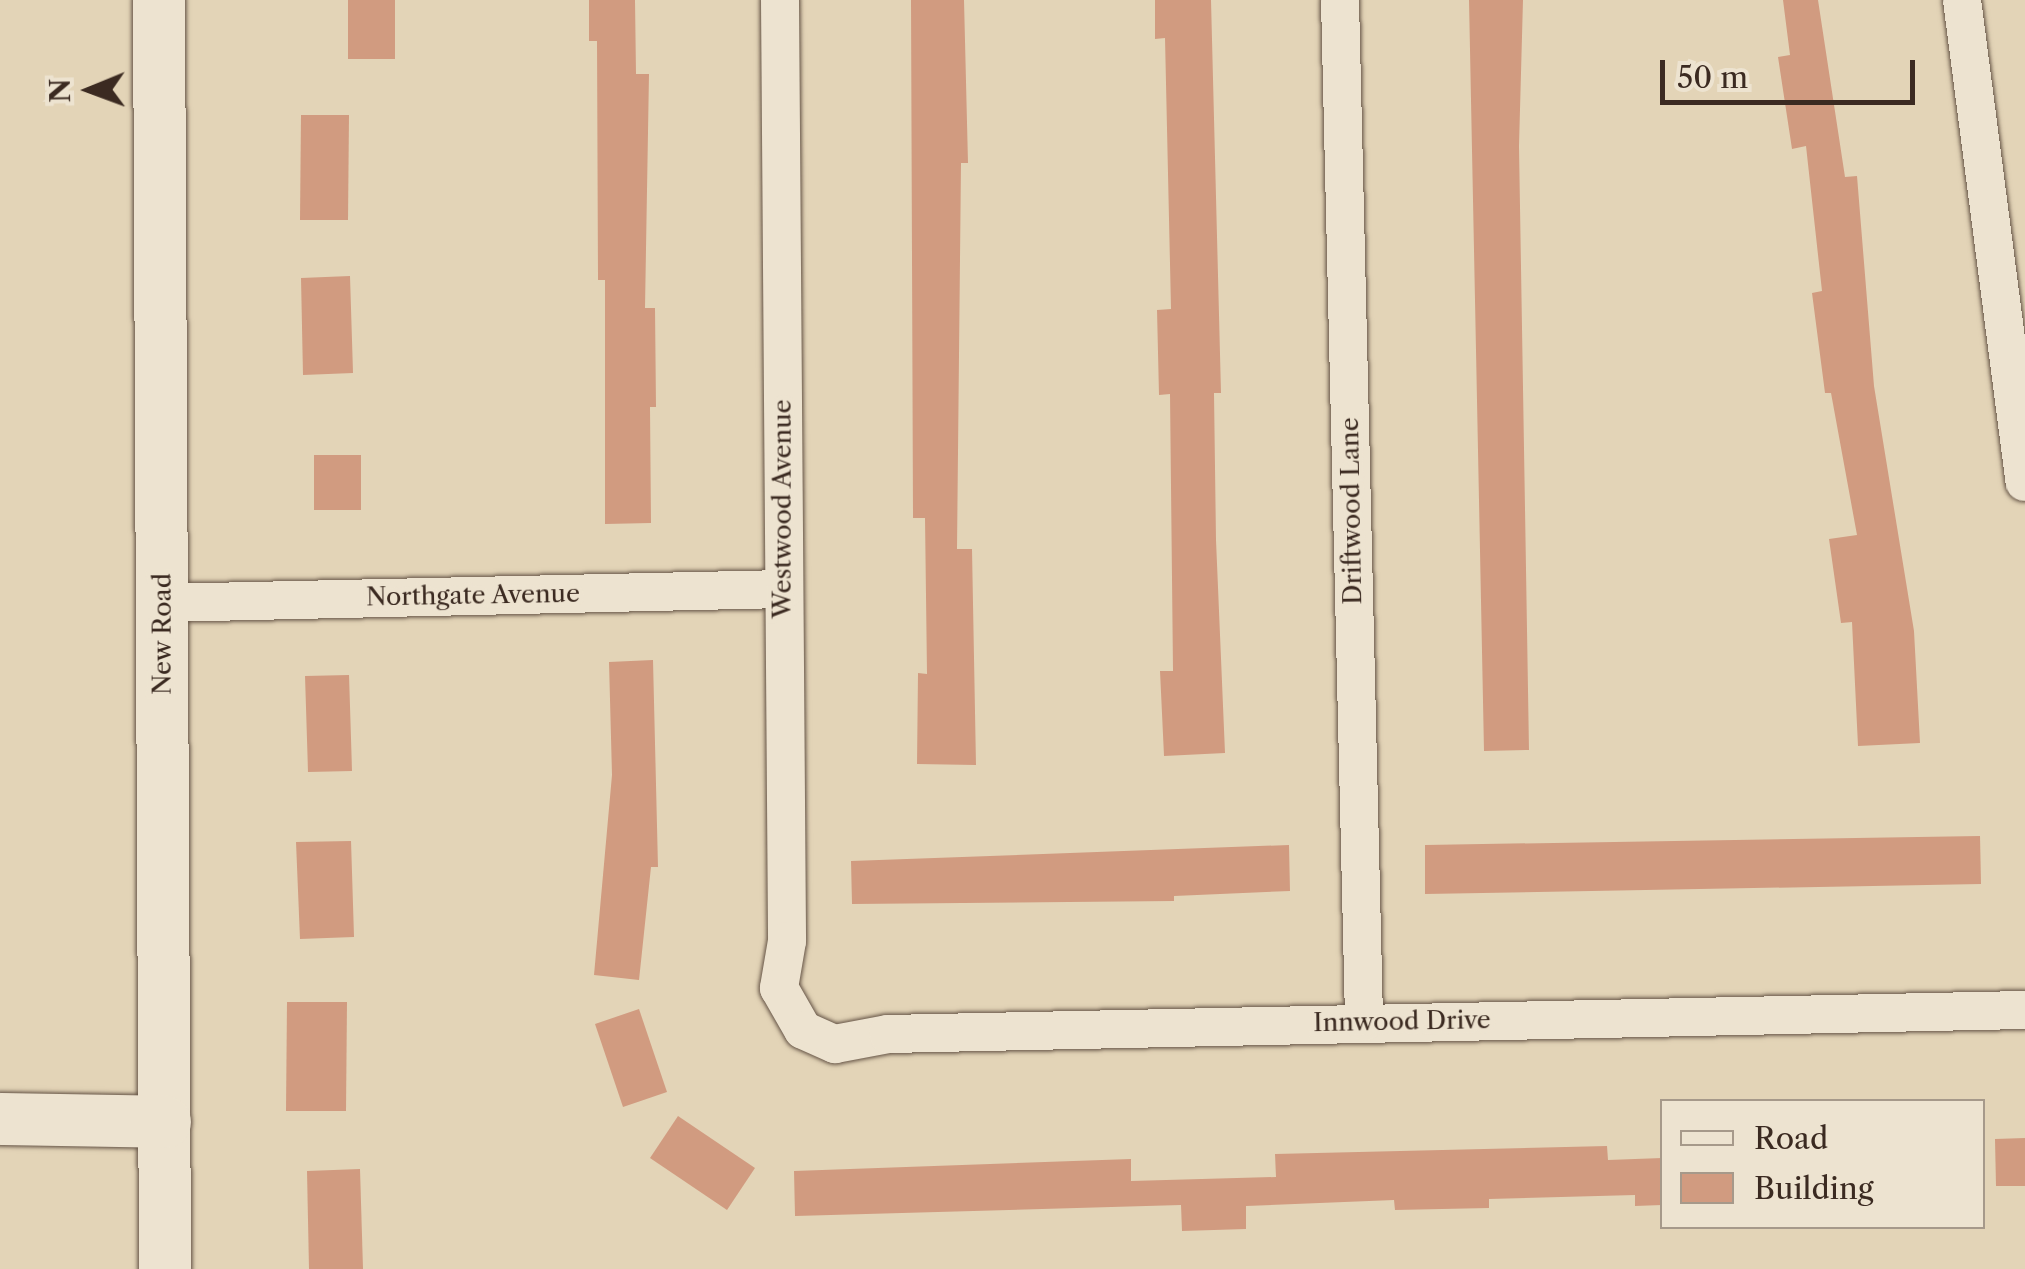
<!DOCTYPE html>
<style>
body{margin:0}
#map{position:relative;width:2025px;height:1269px;overflow:hidden;background:#e3d4b7;font-family:"Libre Caslon Text",serif}
div>[style]{position:absolute}
[style*='--x']{left:calc(var(--x)*1px);top:calc(var(--y)*1px);width:calc(var(--w)*1px);rotate:calc(var(--a)*1deg)}
.building>*{inset:0;background:#d19b80}
.roads{filter:drop-shadow(0 0 2px #655446) drop-shadow(0 0 2px #655446)}
.street>*{height:38px;margin:-19px;padding:0 19px;transform-origin:19px;border-radius:19px;background:#ede3d0}
.secondary>*{height:52px;margin:-26px;padding:0 26px;transform-origin:26px;border-radius:26px;background:#ede3d0}
span{translate:-50% -50%;white-space:nowrap;text-align:center;line-height:1.15;-webkit-text-stroke:9px #ede3d0;paint-order:stroke}
.street-label{font-size:25px;color:#3b2a21}
.legend{position:absolute;left:1660px;top:1099px;width:325px;height:130px;box-sizing:border-box;background:#ede3d0;border:2px solid #a6998a;margin:0;padding:12px 18px;list-style:none;font-size:30px;color:#3b2a21}
.legend li{display:flex;align-items:center;gap:20px;height:50px}
.legend b{width:50px;border:2px solid #a6998a}
.north{position:absolute;left:40px;top:40px;width:100px;height:100px;-webkit-text-stroke:8px #ede3d0;paint-order:stroke;rotate:269deg;font-size:28px;font-weight:700;line-height:40px;text-align:center;color:#3b2a21}
.north::after{content:'';display:block;margin:auto;width:35px;height:45px;background:#3b2a21;clip-path:polygon(50% 0,100% 100%,50% 72%,0 100%)}
.scale{position:absolute;left:1660px;top:60px;width:255px;height:45px;box-sizing:border-box;border:5px solid #3b2a21;border-top:0;padding-left:12px;font-size:30px;line-height:35px;white-space:nowrap;color:#3b2a21;-webkit-text-stroke:8px #ede3d0;paint-order:stroke}
</style>
<div id="map">
<div class="building">
<div style="clip-path:polygon(348px 0,395px 0,395px 59px,348px 59px)"></div>
<div style="clip-path:polygon(589px 0,635px 0,636px 74px,649px 74px,645px 308px,655px 308px,656px 407px,650px 407px,651px 523px,605px 524px,605px 280px,598px 280px,597px 41px,589px 41px)"></div>
<div style="clip-path:polygon(911px 0,964px 0,968px 163px,961px 163px,957px 549px,972px 549px,976px 765px,917px 764px,918px 673px,927px 674px,925px 518px,913px 518px)"></div>
<div style="clip-path:polygon(1155px 0,1211px 0,1221px 393px,1214px 393px,1216px 540px,1225px 753px,1164px 756px,1160px 671px,1173px 671px,1170px 394px,1159px 395px,1157px 310px,1171px 309px,1165px 38px,1155px 39px)"></div>
<div style="clip-path:polygon(1469px 0,1523px 0,1519px 146px,1529px 750px,1484px 751px)"></div>
<div style="clip-path:polygon(1783px 0,1818px 0,1845px 177px,1857px 176px,1874px 386px,1914px 631px,1920px 743px,1858px 746px,1852px 622px,1841px 623px,1829px 539px,1857px 535px,1831px 393px,1825px 393px,1812px 293px,1822px 291px,1806px 146px,1792px 149px,1778px 57px,1790px 55px)"></div>
<div style="clip-path:polygon(301px 115px,349px 115px,348px 220px,300px 220px)"></div>
<div style="clip-path:polygon(350px 276px,353px 373px,303px 375px,301px 278px)"></div>
<div style="clip-path:polygon(314px 455px,361px 455px,361px 510px,314px 510px)"></div>
<div style="clip-path:polygon(653px 660px,658px 867px,651px 867px,639px 980px,594px 975px,612px 775px,609px 662px)"></div>
<div style="clip-path:polygon(349px 675px,352px 771px,308px 772px,305px 676px)"></div>
<div style="clip-path:polygon(1980px 836px,1981px 884px,1425px 894px,1425px 845px)"></div>
<div style="clip-path:polygon(351px 841px,354px 937px,300px 939px,296px 842px)"></div>
<div style="clip-path:polygon(1289px 845px,1290px 891px,1174px 896px,1174px 901px,852px 904px,851px 861px)"></div>
<div style="clip-path:polygon(287px 1002px,347px 1002px,346px 1111px,286px 1111px)"></div>
<div style="clip-path:polygon(639px 1009px,667px 1092px,623px 1107px,595px 1024px)"></div>
<div style="clip-path:polygon(678px 1116px,755px 1168px,727px 1210px,650px 1158px)"></div>
<div style="clip-path:polygon(2025px 1138px,2025px 1186px,1996px 1186px,1995px 1139px)"></div>
<div style="clip-path:polygon(1607px 1146px,1608px 1160px,1662px 1158px,1662px 1205px,1635px 1206px,1635px 1195px,1489px 1199px,1489px 1208px,1395px 1210px,1394px 1200px,1246px 1206px,1246px 1229px,1182px 1231px,1181px 1205px,795px 1216px,794px 1171px,1131px 1159px,1131px 1181px,1276px 1177px,1275px 1154px)"></div>
<div style="clip-path:polygon(360px 1169px,363px 1269px,309px 1269px,307px 1171px)"></div>
</div>
<div class="roads">
<div class="street">
<div style="--x:780;--y:0;--w:941;--a:89.57"></div>
<div style="--x:787;--y:941;--w:48;--a:99.7"></div>
<div style="--x:779;--y:988;--w:48;--a:60.3"></div>
<div style="--x:803;--y:1030;--w:35;--a:24"></div>
<div style="--x:835;--y:1044;--w:54;--a:-10.7"></div>
<div style="--x:888;--y:1034;--w:1137;--a:-1.21"></div>
<div style="--x:1340;--y:0;--w:1022;--a:88.65"></div>
<div style="--x:1962;--y:0;--w:486;--a:82.6"></div>
<div style="--x:163;--y:603;--w:621;--a:-1.29"></div>
</div>
<div class="secondary">
<div style="--x:159;--y:0;--w:1269;--a:89.73"></div>
<div style="--x:0;--y:1119;--w:165;--a:1"></div>
</div>
</div>
<div class="street-label">
<span style="left:783px;top:509px;rotate:-90deg">Westwood Avenue</span>
<span style="left:1352px;top:511px;rotate:-91deg">Driftwood Lane</span>
<span style="left:473px;top:596px;rotate:-1deg">Northgate Avenue</span>
<span style="left:163px;top:634px;rotate:-90deg">New Road</span>
<span style="left:1402px;top:1022px;rotate:-1deg">Innwood Drive</span>
</div>
<ul class="legend">
<li><b style="height:12px;background:#ede3d0"></b>Road</li>
<li><b style="height:28px;background:#d19b80"></b>Building</li>
</ul>
<div class="north">N</div>
<div class="scale">50 m</div>
</div>
